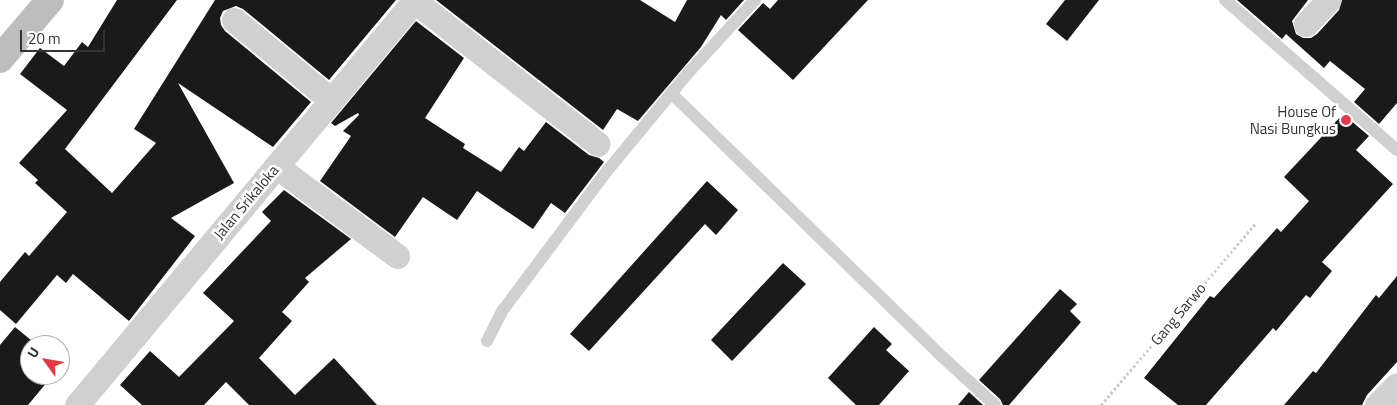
<!DOCTYPE html>
<style>
body{margin:0}
#map{position:relative;width:1397px;height:405px;overflow:hidden;background:#fff;font-family:"Titillium Web",sans-serif}
div>[style]{position:absolute}
[style*='--x']{left:calc(var(--x)*1px);top:calc(var(--y)*1px);width:calc(var(--w)*1px);rotate:calc(var(--a)*1deg)}
.building>*{inset:0;background:#1a1a1a}
.path>*{height:3px;margin-top:-1.5px;transform-origin:0;background:repeating-linear-gradient(90deg,#cdcdcd 0 2.5px,transparent 0 5px)}
.lane>*{height:12px;margin:-6px;padding:0 6px;transform-origin:6px;border-radius:6px;background:#d0d0d0}
.street>*{height:25px;margin:-12.5px;padding:0 12.5px;transform-origin:12.5px;border-radius:12.5px;background:#d0d0d0}
.secondary>*{height:28px;margin:-14px;padding:0 14px;transform-origin:14px;border-radius:14px;background:#bdbdbd}
.dots>*{width:14px;height:14px;translate:-50% -50%;box-sizing:border-box;border:2px solid #fff;border-radius:50%}
span{translate:-50% -50%;white-space:nowrap;text-align:center;line-height:1.15;-webkit-text-stroke:5px #fff;paint-order:stroke}
.poi-label{font-size:15px;color:#333}
.right{translate:-100% -50%;text-align:right}
.street-label{font-size:15px;color:#333}
.north{position:absolute;left:20px;top:335px;width:50px;height:50px;box-sizing:border-box;background:#fff;border:1px solid #adadad;border-radius:50%;rotate:302deg;font-size:14px;font-weight:700;line-height:20px;text-align:center;color:#333}
.north::after{content:'';display:block;margin:auto;width:18px;height:22px;background:#e63946;clip-path:polygon(50% 0,100% 100%,50% 72%,0 100%)}
.scale{position:absolute;left:20px;top:30px;width:85px;height:22px;box-sizing:border-box;border:2px solid #333;border-top:0;padding-left:6px;font-size:15px;line-height:18px;white-space:nowrap;color:#333;-webkit-text-stroke:4px #fff;paint-order:stroke}
</style>
<div id="map">
<div class="building">
<div style="clip-path:polygon(117px 0,177px 0,65px 149px,112px 193px,156px 143px,134px 129px,215px 0,396px 0,329px 80px,243px 9px,236px 6px,223px 11px,220px 18px,221px 25px,225px 31px,311px 102px,273px 147px,178px 83px,234px 183px,171px 218px,195px 236px,129px 321px,73px 274px,66px 283px,57px 275px,16px 324px,0 310px,0 282px,25px 252px,29px 256px,67px 212px,35px 183px,38px 180px,19px 163px,67px 110px,20px 74px,40px 48px,64px 66px,82px 42px,88px 47px)"></div>
<div style="clip-path:polygon(436px 0,640px 0,675px 22px,687px 0,744px 0,726px 20px,721px 15px,701px 47px,638px 121px,617px 109px,603px 130px)"></div>
<div style="clip-path:polygon(778px 0,868px 0,793px 80px,738px 30px,763px 3px,770px 9px)"></div>
<div style="clip-path:polygon(1065px 0,1099px 0,1067px 41px,1046px 24px)"></div>
<div style="clip-path:polygon(1237px 0,1308px 0,1292px 21px,1296px 34px,1303px 38px,1311px 38px,1317px 34px,1339px 10px,1342px 0,1397px 0,1397px 103px,1379px 124px,1354px 102px,1365px 89px,1330px 61px,1324px 68px,1286px 34px,1282px 39px)"></div>
<div style="clip-path:polygon(416px 21px,464px 58px,425px 118px,465px 144px,463px 148px,501px 172px,519px 147px,524px 151px,546px 122px,589px 155px,599px 158px,604px 162px,565px 213px,551px 203px,533px 229px,477px 191px,457px 220px,423px 197px,395px 237px,320px 181px,351px 136px,343px 131px,359px 115px,358px 113px,335px 126px,331px 123px)"></div>
<div style="clip-path:polygon(1343px 114px,1369px 136px,1356px 150px,1393px 184px,1322px 262px,1332px 271px,1310px 298px,1306px 295px,1276px 331px,1273px 328px,1206px 405px,1178px 405px,1144px 378px,1210px 296px,1214px 298px,1277px 228px,1281px 232px,1309px 201px,1284px 177px)"></div>
<div style="clip-path:polygon(707px 181px,738px 210px,716px 235px,705px 224px,589px 351px,570px 334px)"></div>
<div style="clip-path:polygon(284px 190px,351px 239px,305px 278px,309px 282px,282px 312px,292px 321px,259px 358px,295px 395px,334px 358px,377px 405px,249px 405px,226px 382px,204px 405px,142px 405px,120px 385px,150px 351px,179px 377px,234px 321px,203px 293px,271px 221px,262px 212px)"></div>
<div style="clip-path:polygon(783px 263px,806px 284px,732px 361px,711px 340px)"></div>
<div style="clip-path:polygon(1397px 276px,1397px 362px,1367px 395px,1362px 405px,1284px 405px,1313px 371px,1316px 373px,1376px 295px,1379px 298px)"></div>
<div style="clip-path:polygon(1060px 289px,1077px 304px,1070px 311px,1081px 322px,1009px 405px,1003px 405px,1000px 399px,979px 380px)"></div>
<div style="clip-path:polygon(15px 327px,37px 345px,30px 345px,30px 375px,53px 375px,28px 405px,0 405px,0 345px)"></div>
<div style="clip-path:polygon(874px 327px,892px 344px,886px 350px,909px 371px,879px 405px,856px 405px,828px 378px)"></div>
<div style="clip-path:polygon(969px 392px,983px 405px,958px 405px)"></div>
</div>
<div class="path">
<div style="--x:1101;--y:405;--w:239;--a:-49.6"></div>
</div>
<div class="lane">
<div style="--x:1225;--y:0;--w:228;--a:41.1"></div>
<div style="--x:671;--y:93;--w:371;--a:44.2"></div>
<div style="--x:937;--y:352;--w:79;--a:42.4"></div>
<div style="--x:487;--y:341;--w:35;--a:-63"></div>
<div style="--x:503;--y:310;--w:174;--a:-53.2"></div>
<div style="--x:607;--y:171;--w:129;--a:-50.4"></div>
<div style="--x:689;--y:72;--w:98;--a:-47.5"></div>
</div>
<div class="street">
<div style="--x:413;--y:0;--w:234;--a:37.9"></div>
<div style="--x:234;--y:20;--w:126;--a:39.5"></div>
<div style="--x:1306;--y:24;--w:33;--a:-47"></div>
<div style="--x:276;--y:166;--w:151;--a:36.6"></div>
<div style="--x:77;--y:405;--w:528;--a:-50.15"></div>
<div style="--x:1377;--y:405;--w:28;--a:-45"></div>
</div>
<div class="secondary">
<div style="--x:0;--y:59;--w:77;--a:-49.7"></div>
</div>
<div class="dots">
<div style="left:1346px;top:120px;background:#e63946"></div>
</div>
<div class="poi-label">
<span class="right" style="left:1336px;top:120px">House Of<br>Nasi Bungkus</span>
</div>
<div class="street-label">
<span style="left:246px;top:202px;rotate:-50deg">Jalan Srikaloka</span>
<span style="left:1178px;top:314px;rotate:-50deg">Gang Sarwo</span>
</div>
<div class="north">U</div>
<div class="scale">20 m</div>
</div>
